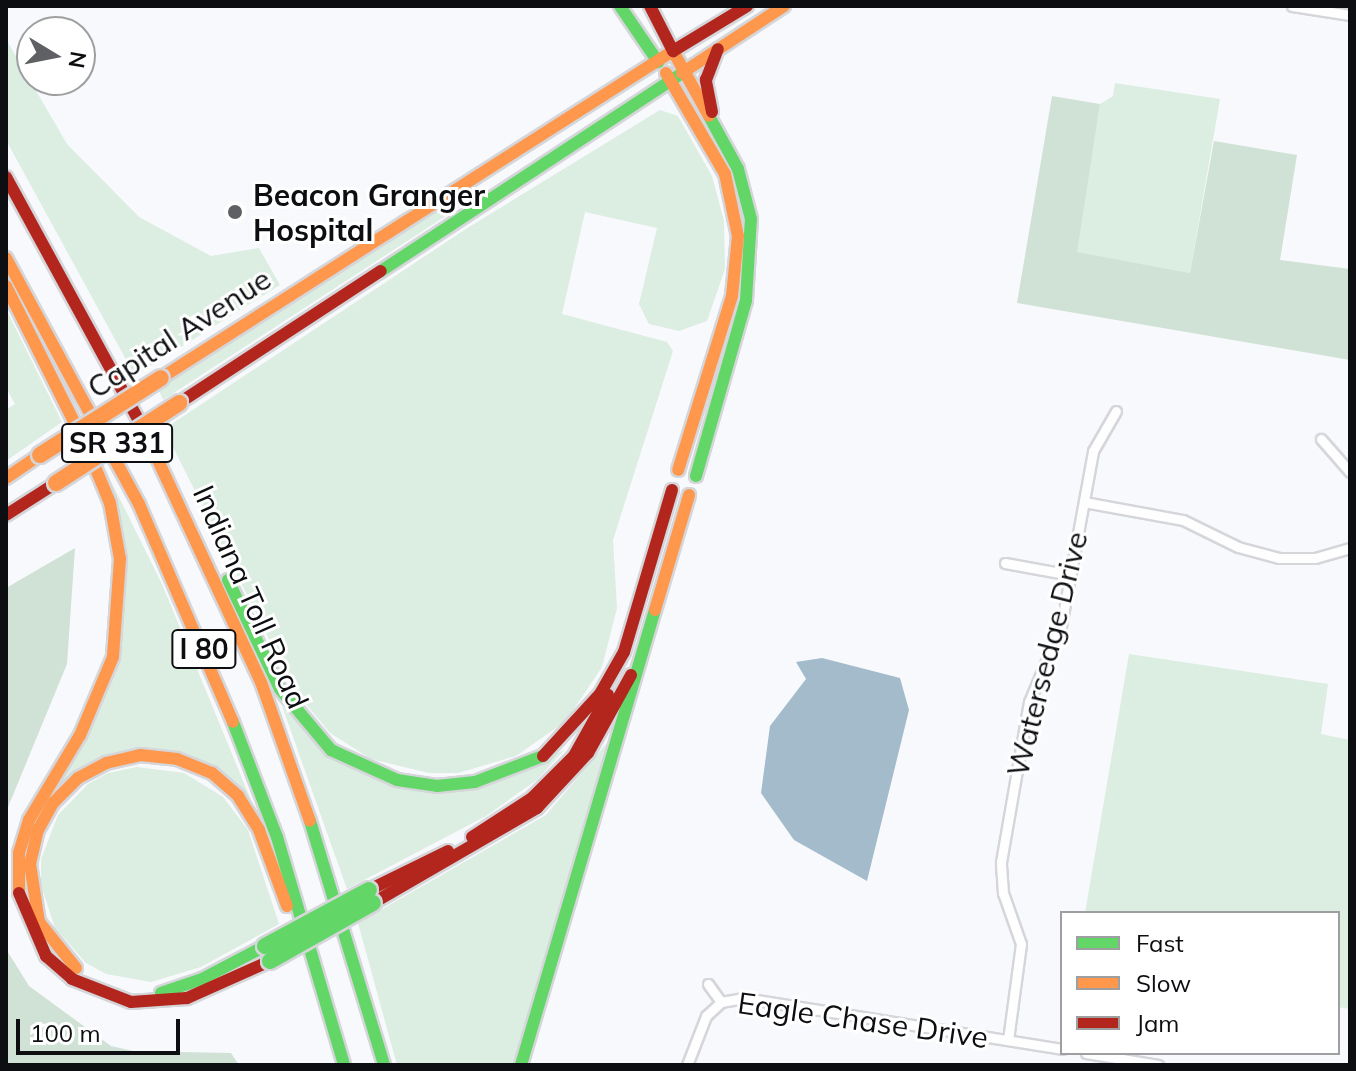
<!DOCTYPE html>
<html>
<head>
<meta charset="utf-8">
<style>
  body { margin:0 }
  #map { position:relative; width:1356px; height:1071px; overflow:hidden; background:#f8f9fc; font-family:Mulish,sans-serif }
  div>[style] { position:absolute }
  [style*='--x'] { left:calc(var(--x)*1px); top:calc(var(--y)*1px); width:calc(var(--w)*1px); rotate:calc(var(--a)*1deg) }
  .green>* { inset:0; background:#dcede1 }
  .forest>* { inset:0; background:#d0e1d5 }
  .water>* { inset:0; background:#a3bbca }
  .roads { filter:drop-shadow(2px 0 #d5d6da) drop-shadow(-2px 0 #d5d6da) drop-shadow(0 2px #d5d6da) drop-shadow(0 -2px #d5d6da) }
  .street>* { height:9px; margin:-4.5px; padding:0 4.5px; transform-origin:4.5px; border-radius:4.5px; background:#fefeff }
  .fast>* { height:12px; margin:-6px; padding:0 6px; transform-origin:6px; border-radius:6px; background:#63d668 }
  .slow>* { height:12px; margin:-6px; padding:0 6px; transform-origin:6px; border-radius:6px; background:#ff974d }
  .jam>* { height:12px; margin:-6px; padding:0 6px; transform-origin:6px; border-radius:6px; background:#b3261e }
  .bridges { filter:drop-shadow(2px 0 #d5d6da) drop-shadow(-2px 0 #d5d6da) drop-shadow(0 2px #d5d6da) drop-shadow(0 -2px #d5d6da) }
  .fast-bridge>* { height:16px; margin:-8px; padding:0 8px; transform-origin:8px; border-radius:8px; background:#63d668 }
  .slow-bridge>* { height:16px; margin:-8px; padding:0 8px; transform-origin:8px; border-radius:8px; background:#ff974d }
  .dots>* { width:22px; height:22px; translate:-50% -50%; box-sizing:border-box; border:4px solid #fff; border-radius:50% }
  span { translate:-50% -50%; white-space:nowrap; text-align:center; line-height:1.15; -webkit-text-stroke:6px #fff; paint-order:stroke }
  .shield-label span { padding:2px 6px; background:#fff; border:2px solid; border-radius:6px; -webkit-text-stroke-width:0 }
  .shield-label { font-size:28px; color:#0d0e11; font-weight:700 }
  .poi-label { font-size:30px; color:#0d0e11; font-weight:700 }
  .left { translate:0 -50%; text-align:left }
  .street-label { font-size:30px; color:#0d0e11 }
  .frame { position:absolute; inset:0; border:8px solid #0d0e11; pointer-events:none }
  .legend { position:absolute; left:1060px; top:911px; width:280px; height:144px; box-sizing:border-box; background:#fff; border:2px solid #9e9fa0; margin:0; padding:10px 14px; list-style:none; font-size:24px; color:#0d0e11 }
  .legend li { display:flex; align-items:center; gap:16px; height:40px }
  .legend b { width:40px; border:2px solid #9e9fa0 }
  .north { position:absolute; left:16px; top:16px; width:80px; height:80px; box-sizing:border-box; background:#fff; border:2px solid #9e9fa0; border-radius:50%; rotate:100deg; font-size:22px; font-weight:700; line-height:32px; text-align:center; color:#0d0e11 }
  .north::after { content:''; display:block; margin:auto; width:28px; height:36px; background:#5f6063; clip-path:polygon(50% 0,100% 100%,50% 72%,0 100%) }
  .scale { position:absolute; left:16px; top:1019px; width:164px; height:36px; box-sizing:border-box; border:4px solid #0d0e11; border-top:0; padding-left:10px; font-size:24px; line-height:28px; white-space:nowrap; color:#0d0e11; -webkit-text-stroke:6px #fff; paint-order:stroke }
</style>
</head>
<body>
<div id="map">
  <div class="green">
    <div style="clip-path:polygon(6px 39px,67px 144px,139px 217px,211px 256px,259px 248px,280px 285px,135px 376px,6px 140px)"></div>
    <div style="clip-path:polygon(1115px 83px,1220px 99px,1190px 273px,1076px 252px,1100px 104px,1113px 96px)"></div>
    <div style="clip-path:polygon(660px 110px,678px 116px,712px 176px,724px 221px,725px 269px,707px 321px,679px 331px,649px 324px,639px 304px,657px 228px,585px 212px,562px 314px,667px 342px,673px 351px,613px 540px,617px 608px,602px 667px,566px 721px,516px 756px,458px 773px,429px 773px,371px 759px,330px 733px,295px 691px,164px 429px,469px 227px)"></div>
    <div style="clip-path:polygon(474px 188px,478px 195px,163px 400px,159px 390px,179px 375px)"></div>
    <div style="clip-path:polygon(6px 309px,62px 422px,6px 461px,6px 410px,15px 404px,6px 388px)"></div>
    <div style="clip-path:polygon(103px 465px,162px 584px,251px 800px,171px 752px,63px 783px,58px 779px,121px 637px)"></div>
    <div style="clip-path:polygon(1129px 654px,1328px 684px,1321px 734px,1350px 740px,1350px 1009px,1338px 1007px,1338px 913px,1085px 913px)"></div>
    <div style="clip-path:polygon(282px 706px,321px 746px,363px 773px,497px 782px,564px 750px,538px 779px,486px 816px,347px 889px)"></div>
    <div style="clip-path:polygon(612px 737px,515px 1065px,397px 1065px,358px 923px,546px 815px)"></div>
    <div style="clip-path:polygon(137px 767px,184px 773px,223px 797px,248px 830px,279px 924px,201px 967px,151px 982px,106px 974px,86px 963px,55px 928px,41px 885px,41px 859px,58px 815px,88px 784px,108px 773px)"></div>
  </div>
  <div class="forest">
    <div style="clip-path:polygon(1052px 96px,1100px 104px,1077px 252px,1190px 273px,1214px 141px,1297px 155px,1280px 260px,1350px 269px,1350px 360px,1017px 303px)"></div>
    <div style="clip-path:polygon(75px 548px,67px 664px,6px 812px,6px 588px)"></div>
    <div style="clip-path:polygon(6px 949px,29px 986px,111px 1046px,133px 1051px,231px 1053px,239px 1065px,6px 1065px)"></div>
  </div>
  <div class="water">
    <div style="clip-path:polygon(822px 658px,900px 678px,909px 710px,867px 881px,794px 840px,761px 793px,770px 726px,806px 679px,796px 662px)"></div>
  </div>
  <div class="roads">
    <div class="street">
      <div style="--x:1292;--y:6;--w:59;--a:8.8"></div>
      <div style="--x:1321;--y:439;--w:44;--a:48.7"></div>
      <div style="--x:1084;--y:502;--w:101;--a:10.3"></div>
      <div style="--x:1183;--y:520;--w:61;--a:26.1"></div>
      <div style="--x:1238;--y:547;--w:42;--a:15"></div>
      <div style="--x:1279;--y:558;--w:36;--a:0"></div>
      <div style="--x:1315;--y:558;--w:36;--a:-16"></div>
      <div style="--x:1005;--y:563;--w:67;--a:10.3"></div>
      <div style="--x:708;--y:984;--w:22;--a:54"></div>
      <div style="--x:1008;--y:1040;--w:97;--a:-82.3"></div>
      <div style="--x:1021;--y:944;--w:54;--a:-109.4"></div>
      <div style="--x:1003;--y:893;--w:31;--a:-94"></div>
      <div style="--x:1001;--y:862;--w:162;--a:-80.1"></div>
      <div style="--x:1029;--y:702;--w:82;--a:-67.2"></div>
      <div style="--x:1061;--y:626;--w:178;--a:-79.6"></div>
      <div style="--x:1093;--y:451;--w:46;--a:-60.1"></div>
      <div style="--x:1086;--y:1053;--w:73;--a:9.5"></div>
      <div style="--x:687;--y:1065;--w:53;--a:-68.8"></div>
      <div style="--x:706;--y:1016;--w:21;--a:-43"></div>
      <div style="--x:721;--y:1002;--w:23;--a:-10"></div>
      <div style="--x:744;--y:998;--w:322;--a:9.1"></div>
    </div>
    <div class="fast">
      <div style="--x:620;--y:6;--w:68;--a:55.8"></div>
      <div style="--x:381;--y:271;--w:360;--a:-33.3"></div>
      <div style="--x:696;--y:476;--w:183;--a:-74.1"></div>
      <div style="--x:746;--y:300;--w:81;--a:-86.5"></div>
      <div style="--x:751;--y:219;--w:52;--a:-104.6"></div>
      <div style="--x:738;--y:169;--w:60;--a:-118.7"></div>
      <div style="--x:228;--y:580;--w:121;--a:64.5"></div>
      <div style="--x:280;--y:689;--w:80;--a:50.1"></div>
      <div style="--x:331;--y:750;--w:72;--a:24.4"></div>
      <div style="--x:397;--y:780;--w:40;--a:8.5"></div>
      <div style="--x:437;--y:786;--w:38;--a:-6"></div>
      <div style="--x:475;--y:782;--w:73;--a:-20.9"></div>
      <div style="--x:233;--y:722;--w:123;--a:69.1"></div>
      <div style="--x:277;--y:837;--w:238;--a:73.6"></div>
      <div style="--x:310;--y:821;--w:255;--a:73.1"></div>
      <div style="--x:161;--y:993;--w:43;--a:-18.9"></div>
      <div style="--x:202;--y:979;--w:71;--a:-27.6"></div>
      <div style="--x:521;--y:1065;--w:474;--a:-73.6"></div>
    </div>
    <div class="slow">
      <div style="--x:666;--y:73;--w:117;--a:59.7"></div>
      <div style="--x:725;--y:174;--w:63;--a:78.2"></div>
      <div style="--x:738;--y:236;--w:60;--a:95.7"></div>
      <div style="--x:732;--y:296;--w:182;--a:107.2"></div>
      <div style="--x:682;--y:73;--w:122;--a:-33.3"></div>
      <div style="--x:6;--y:258;--w:280;--a:61.6"></div>
      <div style="--x:139;--y:504;--w:237;--a:66.7"></div>
      <div style="--x:6;--y:286;--w:183;--a:63.4"></div>
      <div style="--x:88;--y:450;--w:57;--a:67.5"></div>
      <div style="--x:110;--y:503;--w:57;--a:79.9"></div>
      <div style="--x:120;--y:559;--w:98;--a:94.1"></div>
      <div style="--x:113;--y:657;--w:85;--a:112.9"></div>
      <div style="--x:80;--y:735;--w:99;--a:121"></div>
      <div style="--x:29;--y:820;--w:34;--a:107"></div>
      <div style="--x:19;--y:853;--w:40;--a:90"></div>
      <div style="--x:161;--y:378;--w:608;--a:-32.57"></div>
      <div style="--x:673;--y:51;--w:74;--a:61"></div>
      <div style="--x:143;--y:428;--w:280;--a:65.1"></div>
      <div style="--x:261;--y:682;--w:147;--a:70.6"></div>
      <div style="--x:6;--y:478;--w:41;--a:-34.1"></div>
      <div style="--x:655;--y:610;--w:120;--a:-73.5"></div>
      <div style="--x:76;--y:968;--w:59;--a:-128.8"></div>
      <div style="--x:39;--y:922;--w:59;--a:-98.8"></div>
      <div style="--x:30;--y:864;--w:35;--a:-77"></div>
      <div style="--x:38;--y:830;--w:31;--a:-61"></div>
      <div style="--x:53;--y:803;--w:35;--a:-45"></div>
      <div style="--x:78;--y:778;--w:32;--a:-28"></div>
      <div style="--x:106;--y:763;--w:35;--a:-13"></div>
      <div style="--x:140;--y:755;--w:37;--a:6"></div>
      <div style="--x:177;--y:759;--w:38;--a:22"></div>
      <div style="--x:212;--y:773;--w:35;--a:41"></div>
      <div style="--x:238;--y:796;--w:40;--a:58"></div>
      <div style="--x:259;--y:830;--w:81;--a:69.8"></div>
    </div>
    <div class="jam">
      <div style="--x:650;--y:6;--w:51;--a:62.9"></div>
      <div style="--x:673;--y:51;--w:87;--a:-31.3"></div>
      <div style="--x:712;--y:112;--w:33;--a:-101"></div>
      <div style="--x:706;--y:80;--w:33;--a:-69"></div>
      <div style="--x:6;--y:177;--w:286;--a:61.4"></div>
      <div style="--x:179;--y:403;--w:241;--a:-33.2"></div>
      <div style="--x:6;--y:515;--w:59;--a:-32.6"></div>
      <div style="--x:543;--y:756;--w:84;--a:-47.4"></div>
      <div style="--x:600;--y:694;--w:48;--a:-60.3"></div>
      <div style="--x:624;--y:652;--w:169;--a:-73.5"></div>
      <div style="--x:472;--y:837;--w:72;--a:-33"></div>
      <div style="--x:532;--y:798;--w:59;--a:-45"></div>
      <div style="--x:574;--y:756;--w:70;--a:-60.9"></div>
      <div style="--x:369;--y:890;--w:88;--a:-26.3"></div>
      <div style="--x:19;--y:893;--w:69;--a:66.8"></div>
      <div style="--x:46;--y:956;--w:35;--a:41"></div>
      <div style="--x:72;--y:979;--w:63;--a:21.3"></div>
      <div style="--x:131;--y:1002;--w:56;--a:-4.1"></div>
      <div style="--x:187;--y:998;--w:91;--a:-24"></div>
      <div style="--x:373;--y:903;--w:190;--a:-30.1"></div>
      <div style="--x:537;--y:808;--w:75;--a:-47.2"></div>
      <div style="--x:588;--y:753;--w:89;--a:-61.1"></div>
    </div>
  </div>
  <div class="bridges">
    <div class="fast-bridge">
      <div style="--x:265;--y:946;--w:118;--a:-28.3"></div>
      <div style="--x:270;--y:961;--w:118;--a:-29.4"></div>
    </div>
    <div class="slow-bridge">
      <div style="--x:40;--y:455;--w:143;--a:-32.5"></div>
      <div style="--x:56;--y:483;--w:147;--a:-33"></div>
    </div>
  </div>
  <div class="dots">
    <div style="left:235px;top:212px;background:#5f6063"></div>
  </div>
  <div class="shield-label">
    <span style="left:117px;top:443px">SR 331</span>
    <span style="left:204px;top:649px">I 80</span>
  </div>
  <div class="poi-label">
    <span class="left" style="left:253px;top:212px">Beacon Granger<br>Hospital</span>
  </div>
  <div class="street-label">
    <span style="left:179px;top:333px;rotate:-33deg">Capital Avenue</span>
    <span style="left:251px;top:597px;rotate:66deg">Indiana Toll Road</span>
    <span style="left:1047px;top:654px;rotate:-76deg">Watersedge Drive</span>
    <span style="left:863px;top:1020px;rotate:8deg">Eagle Chase Drive</span>
  </div>
  <div class="frame"></div>
  <ul class="legend">
  <li><b style="height:10px;background:#63d668"></b>Fast</li>
  <li><b style="height:10px;background:#ff974d"></b>Slow</li>
  <li><b style="height:10px;background:#b3261e"></b>Jam</li>
  </ul>
  <div class="north">N</div>
  <div class="scale">100 m</div>
</div>
</body>
</html>
